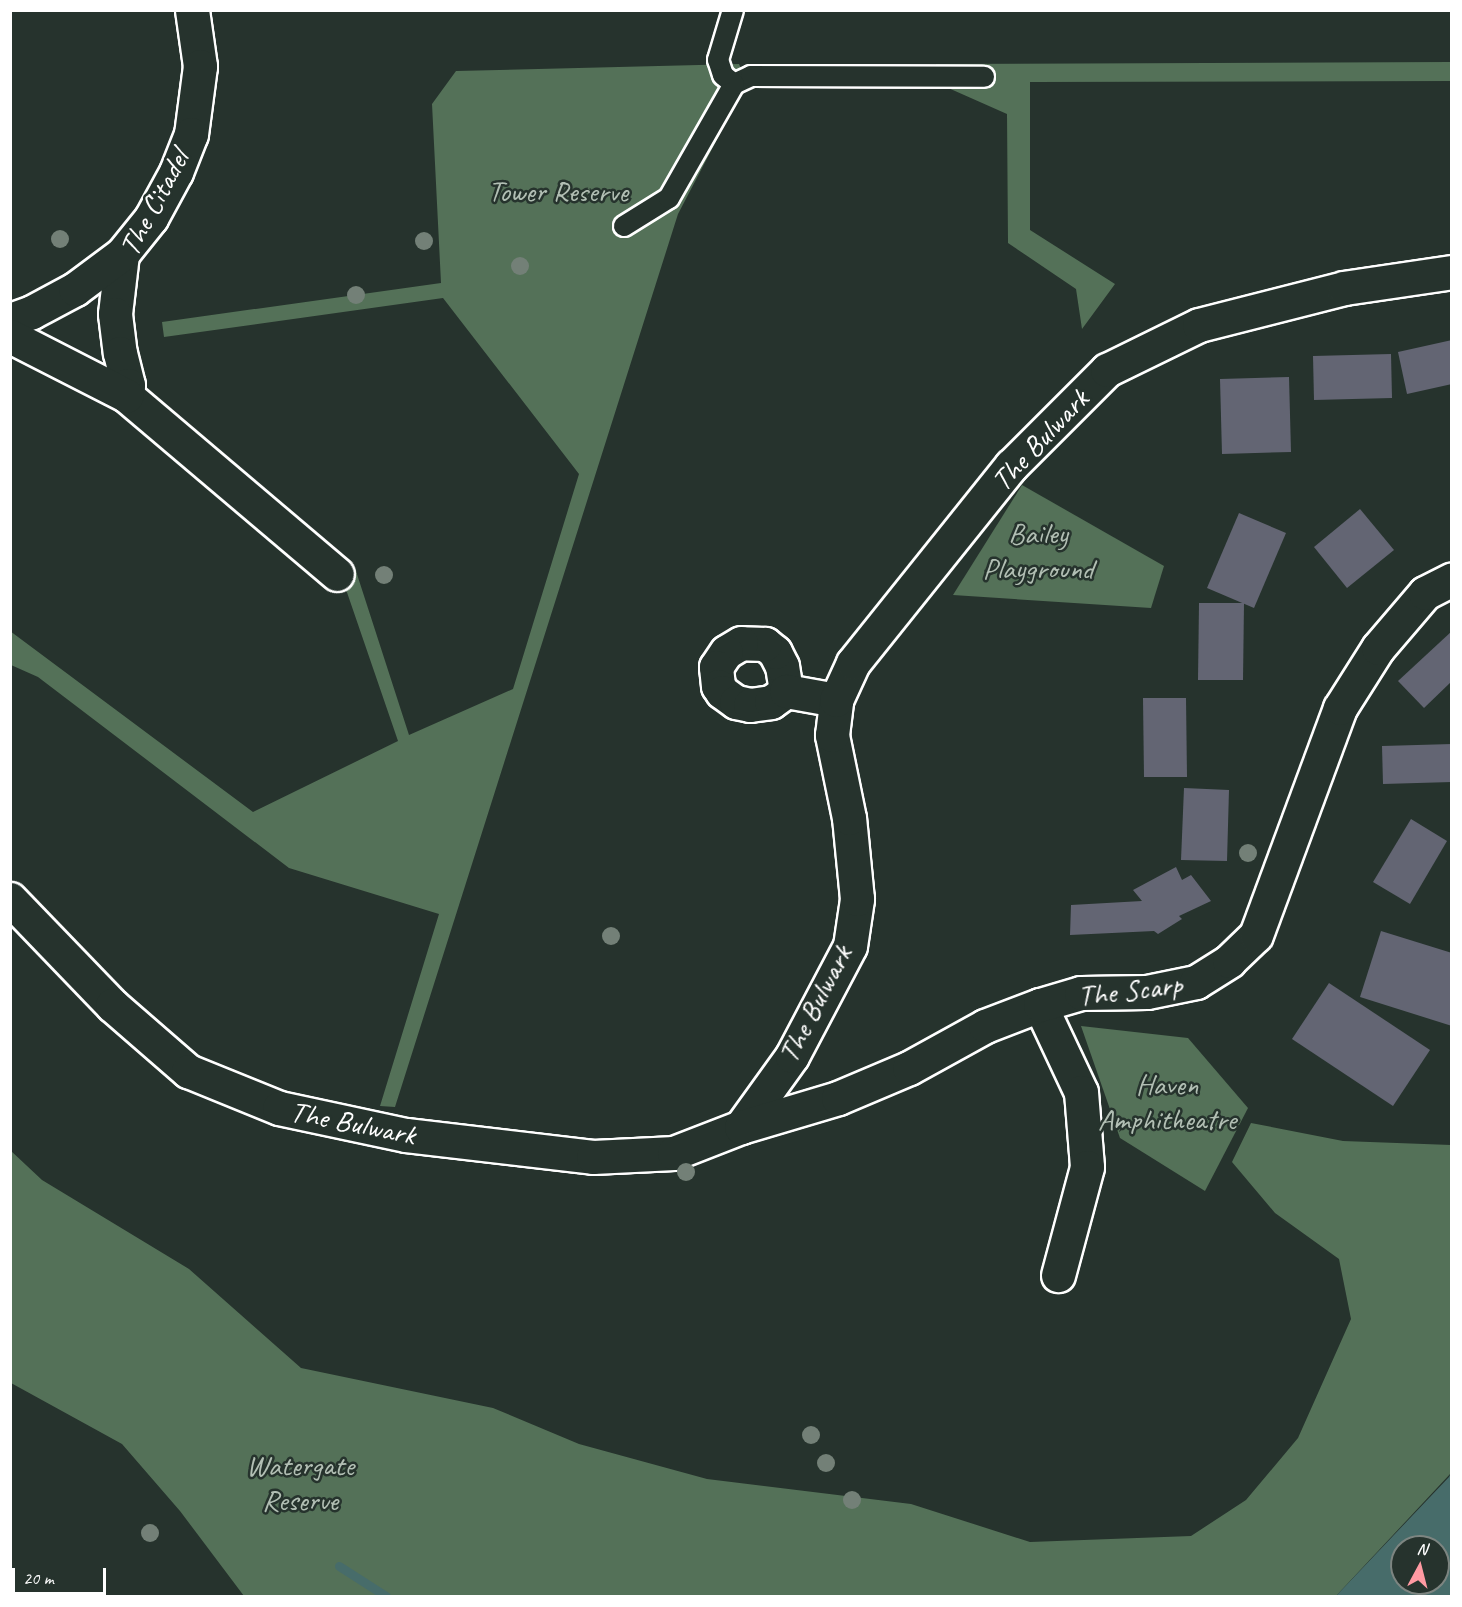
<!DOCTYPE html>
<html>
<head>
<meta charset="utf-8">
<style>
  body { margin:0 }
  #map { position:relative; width:1462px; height:1607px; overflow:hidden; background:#26332d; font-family:Caveat,sans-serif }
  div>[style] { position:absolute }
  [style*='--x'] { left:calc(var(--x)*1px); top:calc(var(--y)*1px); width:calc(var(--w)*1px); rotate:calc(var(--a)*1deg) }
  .green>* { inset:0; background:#547158 }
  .water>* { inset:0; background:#476c6a }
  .stream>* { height:9px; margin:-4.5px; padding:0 4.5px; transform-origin:4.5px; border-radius:4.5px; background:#476c6a }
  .building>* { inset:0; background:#636573 }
  .roads { filter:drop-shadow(2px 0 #fff) drop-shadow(-2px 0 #fff) drop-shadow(0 2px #fff) drop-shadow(0 -2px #fff) }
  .service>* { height:20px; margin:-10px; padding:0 10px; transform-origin:10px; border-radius:10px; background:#26332d }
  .minor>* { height:33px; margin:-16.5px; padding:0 16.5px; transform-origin:16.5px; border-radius:16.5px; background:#26332d }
  .trees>* { width:18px; height:18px; margin:-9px; border-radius:50%; background:#738077 }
  span { translate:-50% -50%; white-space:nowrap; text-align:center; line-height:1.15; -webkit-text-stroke:5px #26332d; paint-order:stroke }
  .park-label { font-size:30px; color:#b2bfb4 }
  .street-label { font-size:30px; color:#fff }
  .frame { position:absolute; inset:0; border:12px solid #fff; pointer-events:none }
  .north { position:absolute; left:1390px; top:1535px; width:60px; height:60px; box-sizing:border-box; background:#26332d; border:2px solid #7d8581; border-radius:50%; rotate:7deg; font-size:16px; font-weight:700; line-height:24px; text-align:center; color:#fff }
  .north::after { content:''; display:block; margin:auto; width:21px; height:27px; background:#ff9aa2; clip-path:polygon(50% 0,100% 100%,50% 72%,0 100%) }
  .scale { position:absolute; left:12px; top:1568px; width:94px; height:27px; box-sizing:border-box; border:3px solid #fff; border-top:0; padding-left:8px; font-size:18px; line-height:21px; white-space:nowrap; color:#fff; -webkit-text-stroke:4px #26332d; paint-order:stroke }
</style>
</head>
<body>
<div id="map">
  <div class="green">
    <div style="clip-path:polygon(1451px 62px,1452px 81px,1030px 82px,1030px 230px,1115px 284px,1082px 329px,1076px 289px,1008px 243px,1007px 114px,937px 83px,936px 64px)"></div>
    <div style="clip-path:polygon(739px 64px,747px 82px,678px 214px,395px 1107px,380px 1106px,439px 914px,289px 868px,38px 677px,11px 665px,10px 631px,253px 812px,398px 741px,340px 572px,355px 568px,409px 735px,513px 689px,579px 474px,443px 298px,164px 337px,162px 322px,441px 283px,432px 104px,456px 71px)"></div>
    <div style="clip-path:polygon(1022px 485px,1164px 566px,1151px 608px,953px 595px)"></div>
    <div style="clip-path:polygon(1081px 1026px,1188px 1038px,1248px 1108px,1205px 1191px,1120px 1138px)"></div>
    <div style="clip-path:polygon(1251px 1123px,1343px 1141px,1451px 1145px,1451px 1473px,1336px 1596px,244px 1596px,180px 1511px,122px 1444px,11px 1383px,10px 1150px,42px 1180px,189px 1269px,301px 1368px,493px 1408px,579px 1444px,707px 1479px,911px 1504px,1030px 1542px,1191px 1536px,1246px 1500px,1298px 1438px,1351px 1319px,1339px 1259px,1275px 1213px,1232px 1162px)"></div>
  </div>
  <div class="water">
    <div style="clip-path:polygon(evenodd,1451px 1473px,1451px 1596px,1336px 1596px,1449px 1477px,1451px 1473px,1402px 1547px,1438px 1547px,1438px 1583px,1402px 1583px,1402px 1547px)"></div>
  </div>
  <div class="stream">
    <div style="--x:339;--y:1566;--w:56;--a:32.6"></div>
  </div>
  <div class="building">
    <div style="clip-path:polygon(1452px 340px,1452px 384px,1407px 394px,1398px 352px)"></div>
    <div style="clip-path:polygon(1391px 354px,1392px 398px,1314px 400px,1313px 356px)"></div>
    <div style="clip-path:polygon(1289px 377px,1291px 452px,1222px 454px,1220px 379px)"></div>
    <div style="clip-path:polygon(1360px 509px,1394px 550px,1347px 588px,1314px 547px)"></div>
    <div style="clip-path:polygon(1239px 513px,1286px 533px,1254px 608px,1207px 588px)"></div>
    <div style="clip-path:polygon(1199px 603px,1244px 603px,1243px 680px,1198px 680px)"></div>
    <div style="clip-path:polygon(1452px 631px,1452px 681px,1424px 708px,1398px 681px)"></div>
    <div style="clip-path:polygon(1143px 698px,1186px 698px,1187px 777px,1144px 777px)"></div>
    <div style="clip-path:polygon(1452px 744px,1452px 782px,1383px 784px,1382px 746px)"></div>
    <div style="clip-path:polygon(1184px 788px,1229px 790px,1227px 861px,1181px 860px)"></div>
    <div style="clip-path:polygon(1411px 819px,1447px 841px,1410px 904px,1373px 882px)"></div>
    <div style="clip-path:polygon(1176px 867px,1182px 880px,1191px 875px,1211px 901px,1179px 916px,1182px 919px,1158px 934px,1154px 931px,1070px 935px,1071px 905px,1142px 901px,1133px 890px)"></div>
    <div style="clip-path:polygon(1381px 931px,1452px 953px,1452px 1026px,1360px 997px)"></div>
    <div style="clip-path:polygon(1329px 983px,1430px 1050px,1393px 1106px,1292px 1039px)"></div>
  </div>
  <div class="roads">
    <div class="service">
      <div style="--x:734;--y:84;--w:19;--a:-25"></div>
      <div style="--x:751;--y:76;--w:233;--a:0.2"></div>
      <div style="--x:624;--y:226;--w:53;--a:-31.9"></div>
      <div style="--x:669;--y:198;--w:131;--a:-60.3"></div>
      <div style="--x:734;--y:84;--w:14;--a:-141"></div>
      <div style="--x:723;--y:75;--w:16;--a:-108"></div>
      <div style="--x:718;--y:60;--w:52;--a:-73.3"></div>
    </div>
    <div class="minor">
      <div style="--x:192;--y:10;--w:57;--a:81.9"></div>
      <div style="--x:200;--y:66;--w:69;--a:97.5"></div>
      <div style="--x:191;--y:134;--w:41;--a:111.5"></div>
      <div style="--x:176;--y:172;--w:52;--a:118.5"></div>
      <div style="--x:151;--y:218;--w:46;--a:128.9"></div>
      <div style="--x:122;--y:254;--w:60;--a:96.7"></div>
      <div style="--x:115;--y:314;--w:39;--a:83"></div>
      <div style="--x:120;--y:353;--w:33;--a:76"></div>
      <div style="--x:128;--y:385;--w:11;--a:95"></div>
      <div style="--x:127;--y:396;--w:275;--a:40.3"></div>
      <div style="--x:10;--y:320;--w:23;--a:-20"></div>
      <div style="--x:32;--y:312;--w:49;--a:-28.1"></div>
      <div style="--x:75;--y:289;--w:59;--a:-36.7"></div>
      <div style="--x:10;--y:336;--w:131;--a:27.1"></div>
      <div style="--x:786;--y:691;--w:25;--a:-99"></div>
      <div style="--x:782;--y:666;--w:16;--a:-117"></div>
      <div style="--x:775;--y:652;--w:13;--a:-141"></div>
      <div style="--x:765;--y:644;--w:24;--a:-178"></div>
      <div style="--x:741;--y:643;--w:17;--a:149"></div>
      <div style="--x:726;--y:652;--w:18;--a:124"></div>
      <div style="--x:716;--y:667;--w:19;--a:84"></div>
      <div style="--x:718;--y:686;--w:7;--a:56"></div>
      <div style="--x:722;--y:692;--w:17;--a:36"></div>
      <div style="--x:736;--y:702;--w:14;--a:12"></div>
      <div style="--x:750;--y:705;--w:21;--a:-8"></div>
      <div style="--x:771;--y:702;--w:19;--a:-36"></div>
      <div style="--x:786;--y:691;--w:51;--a:10.2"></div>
      <div style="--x:10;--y:899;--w:147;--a:46.1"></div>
      <div style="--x:112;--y:1005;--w:101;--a:41"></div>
      <div style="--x:188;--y:1071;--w:98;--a:22.1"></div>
      <div style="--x:279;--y:1108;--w:130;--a:12"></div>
      <div style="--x:406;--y:1135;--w:188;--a:6.7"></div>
      <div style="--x:593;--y:1157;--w:81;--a:-2.8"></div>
      <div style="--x:674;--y:1153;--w:72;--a:-21.2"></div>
      <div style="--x:741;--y:1127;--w:87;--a:-54.3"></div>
      <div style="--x:792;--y:1056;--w:124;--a:-62.2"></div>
      <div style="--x:850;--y:946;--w:48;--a:-81.5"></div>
      <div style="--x:857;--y:899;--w:81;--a:-95.6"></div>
      <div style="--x:849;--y:818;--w:85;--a:-101.6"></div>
      <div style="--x:832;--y:735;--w:35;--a:-83"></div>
      <div style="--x:836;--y:700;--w:41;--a:-65.3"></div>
      <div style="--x:853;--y:663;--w:253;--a:-51.3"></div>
      <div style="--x:1011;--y:466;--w:136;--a:-45"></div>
      <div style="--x:1107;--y:370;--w:102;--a:-26.1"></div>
      <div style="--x:1199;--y:325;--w:150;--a:-14.3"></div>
      <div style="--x:1344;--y:288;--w:109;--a:-8.4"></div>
      <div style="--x:1040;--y:1005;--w:96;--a:64.8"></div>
      <div style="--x:1081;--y:1092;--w:75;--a:85.4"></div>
      <div style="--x:1087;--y:1167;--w:112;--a:105"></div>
      <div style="--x:741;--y:1127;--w:101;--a:-16.6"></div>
      <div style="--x:838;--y:1098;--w:77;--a:-22.9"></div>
      <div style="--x:909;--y:1068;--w:87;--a:-28.9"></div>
      <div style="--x:985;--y:1026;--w:59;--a:-20.9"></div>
      <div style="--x:1040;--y:1005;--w:43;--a:-16.3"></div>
      <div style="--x:1081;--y:993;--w:66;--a:-0.9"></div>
      <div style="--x:1147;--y:992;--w:50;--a:-11.5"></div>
      <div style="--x:1196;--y:982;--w:39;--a:-32"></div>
      <div style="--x:1229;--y:961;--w:37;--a:-44"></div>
      <div style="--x:1256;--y:935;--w:242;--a:-69.7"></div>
      <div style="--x:1340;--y:708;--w:71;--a:-57.7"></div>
      <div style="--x:1378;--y:648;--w:72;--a:-49.5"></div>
      <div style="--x:1425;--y:593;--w:30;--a:-27"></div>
    </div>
  </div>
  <div class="trees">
    <div style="left:60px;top:239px"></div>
    <div style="left:424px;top:241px"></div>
    <div style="left:520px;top:266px"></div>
    <div style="left:356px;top:295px"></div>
    <div style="left:384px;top:575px"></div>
    <div style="left:1248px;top:853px"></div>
    <div style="left:611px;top:936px"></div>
    <div style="left:686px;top:1172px"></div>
    <div style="left:811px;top:1435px"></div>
    <div style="left:826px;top:1463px"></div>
    <div style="left:852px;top:1500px"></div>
    <div style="left:150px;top:1533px"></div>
  </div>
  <div class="park-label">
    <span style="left:558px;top:191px">Tower Reserve</span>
    <span style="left:1038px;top:550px">Bailey<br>Playground</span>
    <span style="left:1167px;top:1101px">Haven<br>Amphitheatre</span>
    <span style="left:300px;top:1482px">Watergate<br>Reserve</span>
  </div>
  <div class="street-label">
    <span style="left:154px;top:203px;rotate:-62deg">The Citadel</span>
    <span style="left:1040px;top:440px;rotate:-47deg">The Bulwark</span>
    <span style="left:1130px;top:990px;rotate:-7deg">The Scarp</span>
    <span style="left:815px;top:1004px;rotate:-63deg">The Bulwark</span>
    <span style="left:353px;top:1123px;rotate:11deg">The Bulwark</span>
  </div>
  <div class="frame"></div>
  <div class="north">N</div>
  <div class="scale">20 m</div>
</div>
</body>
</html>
